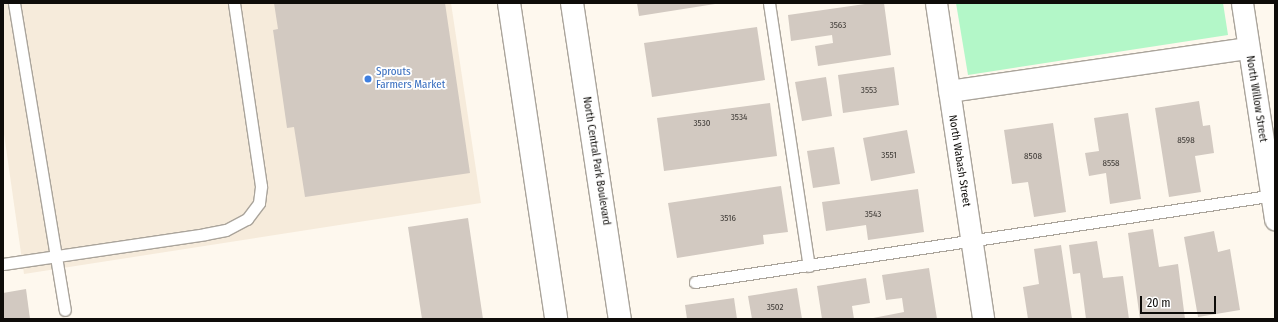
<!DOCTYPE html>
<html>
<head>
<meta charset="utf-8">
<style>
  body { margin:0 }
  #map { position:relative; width:1278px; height:322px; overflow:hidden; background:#fef8ee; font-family:"Fira Sans Condensed",sans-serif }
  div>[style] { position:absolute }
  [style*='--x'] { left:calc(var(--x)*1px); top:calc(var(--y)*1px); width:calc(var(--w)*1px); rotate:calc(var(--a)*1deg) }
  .built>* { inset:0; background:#f6ebdb }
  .green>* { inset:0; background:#b3f7c8 }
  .building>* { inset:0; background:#d2c9c1 }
  .roads { filter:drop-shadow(1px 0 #aaa49b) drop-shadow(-1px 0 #aaa49b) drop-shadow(0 1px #aaa49b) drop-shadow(0 -1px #aaa49b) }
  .lane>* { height:11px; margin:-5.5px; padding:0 5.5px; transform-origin:5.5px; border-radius:5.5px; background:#fff }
  .street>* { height:21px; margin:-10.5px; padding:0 10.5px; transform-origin:10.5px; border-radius:10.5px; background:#fff }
  .secondary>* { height:22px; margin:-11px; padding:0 11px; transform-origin:11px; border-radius:11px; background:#fff }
  .dots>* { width:11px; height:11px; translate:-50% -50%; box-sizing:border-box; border:2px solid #fff; border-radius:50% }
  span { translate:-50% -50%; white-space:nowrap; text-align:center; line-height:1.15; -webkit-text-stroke:3.5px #fff; paint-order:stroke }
  .number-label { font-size:9px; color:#3f3b37 }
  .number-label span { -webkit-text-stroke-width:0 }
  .shop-label { font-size:11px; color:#366cbe }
  .left { translate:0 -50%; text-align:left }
  .street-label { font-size:11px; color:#0e0c09 }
  .frame { position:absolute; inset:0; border:4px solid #0e0c09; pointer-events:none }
  .scale { position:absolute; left:1140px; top:296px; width:76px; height:18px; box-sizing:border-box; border:2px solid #0e0c09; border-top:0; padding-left:5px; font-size:12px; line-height:14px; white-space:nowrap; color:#0e0c09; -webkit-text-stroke:3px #fff; paint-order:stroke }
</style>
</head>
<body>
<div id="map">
  <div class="built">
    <div style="clip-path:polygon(3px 3px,451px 3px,481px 203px,24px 274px,3px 127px)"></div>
  </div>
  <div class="green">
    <div style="clip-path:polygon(956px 3px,1223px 3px,1228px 35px,968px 75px)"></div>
  </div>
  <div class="building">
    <div style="clip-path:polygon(274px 3px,445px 3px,470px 173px,305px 197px,294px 127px,287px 128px,273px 30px,278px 29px)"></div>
    <div style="clip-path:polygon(637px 3px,715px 3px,715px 4px,639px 16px)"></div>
    <div style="clip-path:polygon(872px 3px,884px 3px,891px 55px,818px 66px,815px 46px,833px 43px,832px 35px,791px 41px,788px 15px)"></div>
    <div style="clip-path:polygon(757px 27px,765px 80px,652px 97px,644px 43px)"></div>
    <div style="clip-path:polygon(894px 67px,899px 105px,843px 113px,838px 75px)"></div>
    <div style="clip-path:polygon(826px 77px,832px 116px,802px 121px,795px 82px)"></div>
    <div style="clip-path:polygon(1199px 101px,1203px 126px,1210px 125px,1214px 153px,1195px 156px,1201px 192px,1169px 197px,1155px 108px)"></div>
    <div style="clip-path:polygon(770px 103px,777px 156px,664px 171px,657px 118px)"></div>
    <div style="clip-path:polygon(1128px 113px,1141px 199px,1110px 204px,1106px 173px,1089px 176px,1085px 153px,1099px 151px,1094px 118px)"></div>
    <div style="clip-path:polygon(1053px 123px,1066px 212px,1034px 217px,1028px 182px,1012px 184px,1004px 130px)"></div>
    <div style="clip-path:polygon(907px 130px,915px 173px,871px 181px,863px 138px)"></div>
    <div style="clip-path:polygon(834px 147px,840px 184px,813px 188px,807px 151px)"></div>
    <div style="clip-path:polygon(781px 186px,788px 232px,763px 235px,764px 244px,677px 258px,668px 203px)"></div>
    <div style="clip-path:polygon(918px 189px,924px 232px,868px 240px,866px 225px,826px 231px,822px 202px)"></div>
    <div style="clip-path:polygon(468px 218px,483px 319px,422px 319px,408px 227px)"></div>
    <div style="clip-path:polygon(1153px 229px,1159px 267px,1178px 264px,1185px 319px,1140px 319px,1128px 233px)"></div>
    <div style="clip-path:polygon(1214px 231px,1218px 252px,1230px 249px,1240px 310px,1198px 317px,1184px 237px)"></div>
    <div style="clip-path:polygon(1097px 241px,1103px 278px,1123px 276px,1129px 319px,1086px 319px,1080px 273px,1073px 274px,1069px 245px)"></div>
    <div style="clip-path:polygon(1061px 245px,1072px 319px,1028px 319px,1023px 287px,1039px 284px,1034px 249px)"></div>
    <div style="clip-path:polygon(929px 268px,937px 319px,868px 319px,904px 312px,902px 298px,886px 300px,882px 275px)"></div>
    <div style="clip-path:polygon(866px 278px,870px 303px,852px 306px,854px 319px,822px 319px,817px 286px)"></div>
    <div style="clip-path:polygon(797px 288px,802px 319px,752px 319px,748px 296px)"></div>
    <div style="clip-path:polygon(26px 289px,30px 319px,3px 319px,3px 293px)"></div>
    <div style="clip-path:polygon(734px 298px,737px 319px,687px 319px,685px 305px)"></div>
  </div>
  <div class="roads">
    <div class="lane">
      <div style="--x:14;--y:3;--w:311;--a:80.6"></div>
      <div style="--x:769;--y:3;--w:266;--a:81.4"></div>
      <div style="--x:3;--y:264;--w:204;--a:-8.4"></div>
      <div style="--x:205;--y:234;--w:21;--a:-11"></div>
      <div style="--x:226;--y:230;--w:24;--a:-28"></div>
      <div style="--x:247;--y:219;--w:20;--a:-53"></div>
      <div style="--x:259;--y:203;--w:17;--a:-83"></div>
      <div style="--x:261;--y:186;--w:185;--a:-98.4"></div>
      <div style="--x:695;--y:282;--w:586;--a:-8.53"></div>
    </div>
    <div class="street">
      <div style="--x:936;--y:3;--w:319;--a:81.5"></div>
      <div style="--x:1242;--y:3;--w:219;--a:81.3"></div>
      <div style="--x:949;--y:91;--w:302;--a:-8.2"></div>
    </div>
    <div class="secondary">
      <div style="--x:509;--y:3;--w:319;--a:81.5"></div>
      <div style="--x:572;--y:3;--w:320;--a:81.4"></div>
    </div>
  </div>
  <div class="dots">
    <div style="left:368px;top:79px;background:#3f7fe0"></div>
  </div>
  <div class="number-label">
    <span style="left:838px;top:25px">3563</span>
    <span style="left:869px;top:90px">3553</span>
    <span style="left:739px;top:117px">3534</span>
    <span style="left:702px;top:123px">3530</span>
    <span style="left:1186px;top:140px">8598</span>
    <span style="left:889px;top:155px">3551</span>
    <span style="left:1033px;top:156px">8508</span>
    <span style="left:1111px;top:163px">8558</span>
    <span style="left:873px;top:214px">3543</span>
    <span style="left:728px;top:218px">3516</span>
    <span style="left:775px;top:307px">3502</span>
  </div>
  <div class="shop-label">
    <span class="left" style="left:376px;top:79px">Sprouts<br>Farmers Market</span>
  </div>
  <div class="street-label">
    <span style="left:1256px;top:99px;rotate:81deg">North Willow Street</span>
    <span style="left:596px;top:161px;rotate:81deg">North Central Park Boulevard</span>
    <span style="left:959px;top:161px;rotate:81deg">North Wabash Street</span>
  </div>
  <div class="frame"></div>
  <div class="scale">20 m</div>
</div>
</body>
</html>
